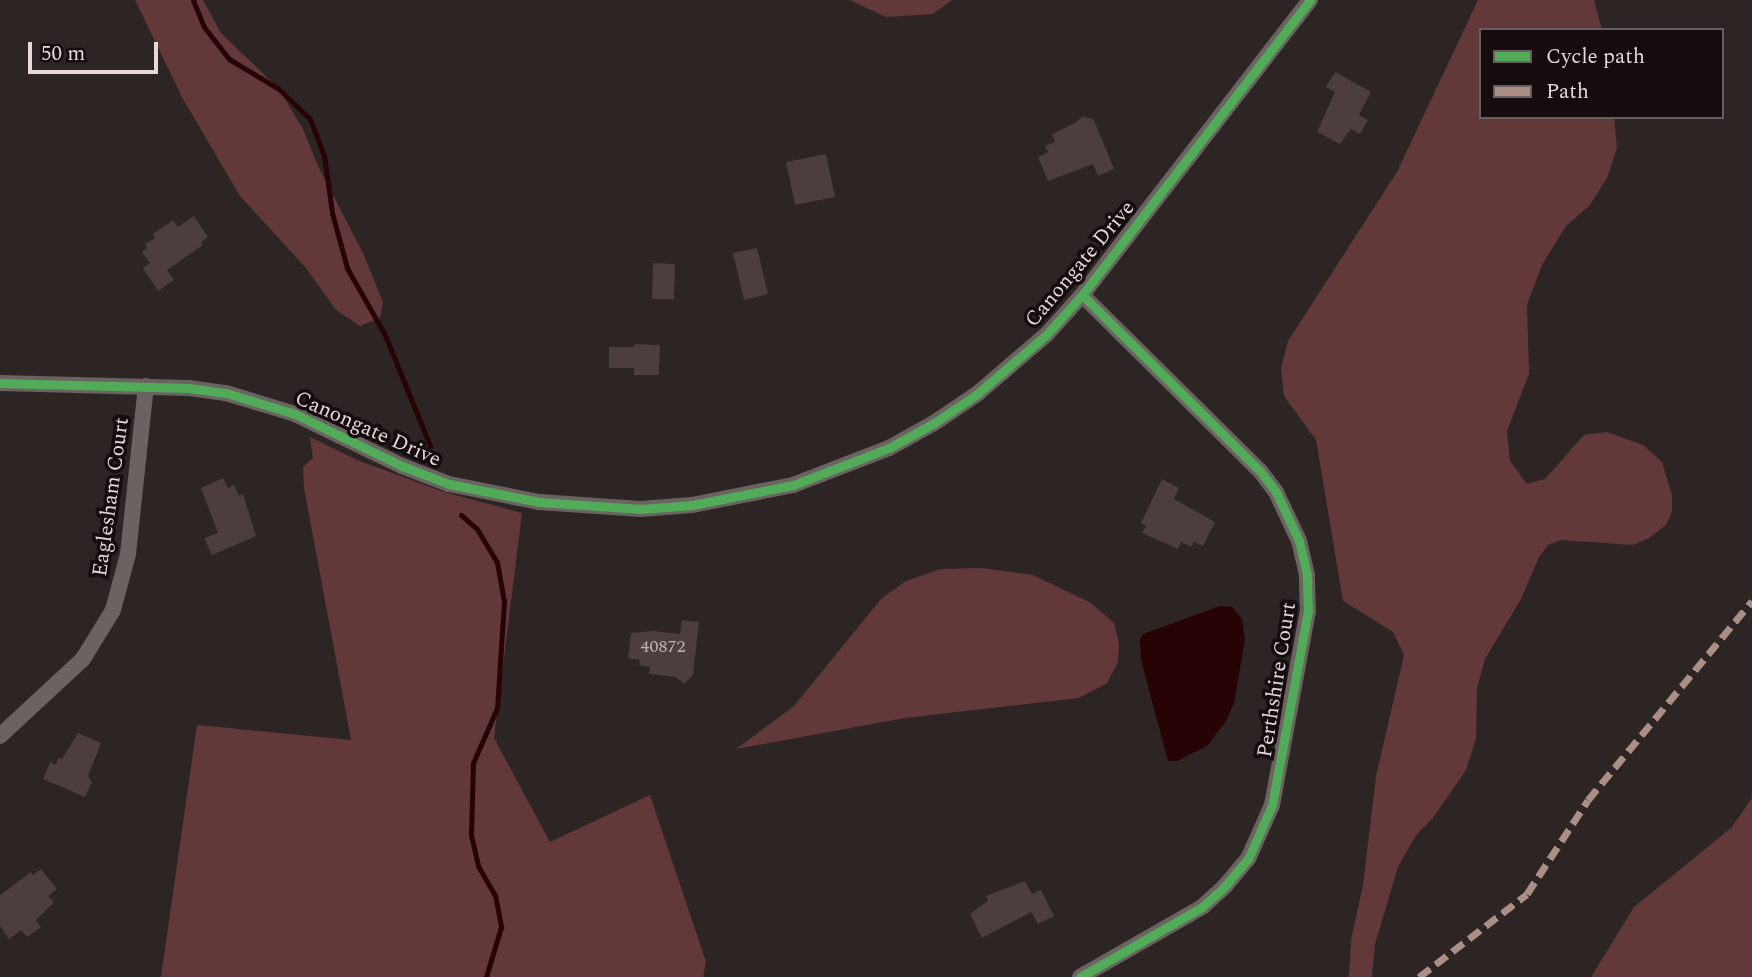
<!DOCTYPE html>
<html>
<head>
<meta charset="utf-8">
<style>
  body { margin:0 }
  #map { position:relative; width:1752px; height:977px; overflow:hidden; background:#2d2424; font-family:Spectral,serif }
  div>[style] { position:absolute }
  [style*='--x'] { left:calc(var(--x)*1px); top:calc(var(--y)*1px); width:calc(var(--w)*1px); rotate:calc(var(--a)*1deg) }
  .green>* { inset:0; background:#63383a }
  .water>* { inset:0; background:#280306 }
  .stream>* { height:5px; margin:-2.5px; padding:0 2.5px; transform-origin:2.5px; border-radius:2.5px; background:#280306 }
  .building>* { inset:0; background:#4c3d3e }
  .minor>* { height:16px; margin:-8px; padding:0 8px; transform-origin:8px; border-radius:8px; background:#6b6262 }
  .quiet>* { height:7px; margin-top:-3.5px; transform-origin:0; background:repeating-linear-gradient(90deg,#ac8f84 0 14px,transparent 0 21px) }
  .cycleway>* { height:9px; margin:-4.5px; padding:0 4.5px; transform-origin:4.5px; border-radius:4.5px; background:#51ab58 }
  span { translate:-50% -50%; white-space:nowrap; text-align:center; line-height:1.15; -webkit-text-stroke:7px #140c0d; paint-order:stroke }
  .number-label { font-size:18px; color:#bfb2b2 }
  .number-label span { -webkit-text-stroke-width:0 }
  .street-label { font-size:21px; color:#e5d9d9 }
  .legend { position:absolute; left:1479px; top:28px; width:245px; height:91px; box-sizing:border-box; background:#140c0d; border:2px solid #685e5f; margin:0; padding:9px 12px; list-style:none; font-size:21px; color:#e5d9d9 }
  .legend li { display:flex; align-items:center; gap:14px; height:35px }
  .legend b { width:35px; border:2px solid #685e5f }
  .scale { position:absolute; left:28px; top:42px; width:130px; height:32px; box-sizing:border-box; border:4px solid #e5d9d9; border-top:0; padding-left:9px; font-size:21px; line-height:24px; white-space:nowrap; color:#e5d9d9; -webkit-text-stroke:5px #140c0d; paint-order:stroke }
</style>
</head>
<body>
<div id="map">
  <div class="green">
    <div style="clip-path:polygon(135px 0,203px 0,221px 33px,279px 89px,303px 129px,318px 166px,363px 253px,383px 302px,380px 318px,360px 326px,336px 310px,306px 268px,240px 196px,183px 99px)"></div>
    <div style="clip-path:polygon(850px 0,952px 0,933px 14px,886px 17px)"></div>
    <div style="clip-path:polygon(1478px 0,1594px 0,1602px 30px,1481px 30px,1481px 117px,1614px 117px,1617px 148px,1607px 178px,1590px 205px,1566px 226px,1542px 265px,1527px 305px,1529px 374px,1507px 431px,1510px 461px,1527px 484px,1545px 479px,1584px 435px,1607px 432px,1643px 445px,1662px 462px,1672px 495px,1672px 512px,1666px 525px,1649px 538px,1633px 545px,1561px 540px,1548px 545px,1539px 557px,1521px 599px,1485px 659px,1477px 688px,1476px 739px,1466px 770px,1433px 818px,1416px 835px,1398px 867px,1375px 944px,1372px 977px,1349px 977px,1351px 940px,1363px 885px,1376px 776px,1404px 655px,1393px 632px,1343px 601px,1316px 440px,1284px 396px,1281px 368px,1288px 341px,1397px 172px)"></div>
    <div style="clip-path:polygon(310px 437px,357px 460px,441px 491px,522px 513px,494px 738px,550px 842px,650px 795px,706px 962px,703px 977px,161px 977px,197px 725px,351px 740px,304px 488px,303px 467px,313px 458px)"></div>
    <div style="clip-path:polygon(982px 568px,1033px 575px,1091px 603px,1114px 623px,1119px 643px,1118px 662px,1107px 683px,1079px 698px,905px 718px,736px 749px,794px 706px,881px 599px,906px 581px,941px 569px)"></div>
    <div style="clip-path:polygon(1752px 798px,1752px 977px,1591px 977px,1634px 907px,1731px 828px)"></div>
  </div>
  <div class="water">
    <div style="clip-path:polygon(1220px 606px,1232px 607px,1242px 619px,1245px 640px,1234px 703px,1226px 721px,1207px 746px,1177px 761px,1168px 761px,1141px 660px,1140px 640px,1143px 634px)"></div>
  </div>
  <div class="stream">
    <div style="--x:193;--y:0;--w:29;--a:68"></div>
    <div style="--x:204;--y:27;--w:41;--a:52"></div>
    <div style="--x:229;--y:59;--w:58;--a:31"></div>
    <div style="--x:279;--y:89;--w:43;--a:44.1"></div>
    <div style="--x:310;--y:119;--w:39;--a:69"></div>
    <div style="--x:324;--y:155;--w:59;--a:82.1"></div>
    <div style="--x:332;--y:213;--w:57;--a:74.7"></div>
    <div style="--x:347;--y:268;--w:77;--a:60.4"></div>
    <div style="--x:385;--y:335;--w:120;--a:67.9"></div>
    <div style="--x:461;--y:515;--w:21;--a:41"></div>
    <div style="--x:477;--y:529;--w:39;--a:59"></div>
    <div style="--x:497;--y:562;--w:40;--a:80"></div>
    <div style="--x:504;--y:601;--w:107;--a:93.7"></div>
    <div style="--x:497;--y:708;--w:60;--a:113.6"></div>
    <div style="--x:473;--y:763;--w:72;--a:91.6"></div>
    <div style="--x:471;--y:835;--w:32;--a:77"></div>
    <div style="--x:478;--y:866;--w:34;--a:60"></div>
    <div style="--x:495;--y:895;--w:33;--a:79"></div>
    <div style="--x:501;--y:927;--w:52;--a:106.7"></div>
  </div>
  <div class="building">
    <div style="clip-path:polygon(1335px 72px,1371px 92px,1359px 115px,1368px 120px,1360px 134px,1351px 129px,1340px 144px,1317px 132px,1335px 92px,1326px 87px)"></div>
    <div style="clip-path:polygon(1083px 116px,1094px 120px,1114px 169px,1098px 176px,1093px 164px,1048px 181px,1038px 157px,1048px 152px,1045px 146px,1055px 142px,1052px 134px,1075px 123px)"></div>
    <div style="clip-path:polygon(826px 154px,835px 197px,795px 205px,786px 162px)"></div>
    <div style="clip-path:polygon(194px 216px,208px 237px,201px 242px,203px 245px,167px 270px,174px 280px,158px 291px,143px 268px,150px 263px,142px 252px,147px 248px,145px 244px,155px 238px,153px 234px,173px 220px,178px 227px)"></div>
    <div style="clip-path:polygon(757px 248px,768px 294px,744px 300px,733px 253px)"></div>
    <div style="clip-path:polygon(653px 263px,675px 264px,674px 299px,652px 299px)"></div>
    <div style="clip-path:polygon(634px 344px,660px 345px,659px 375px,634px 375px,634px 368px,609px 368px,609px 347px,634px 347px)"></div>
    <div style="clip-path:polygon(223px 478px,228px 488px,234px 485px,239px 496px,243px 494px,256px 536px,212px 555px,204px 538px,218px 533px,201px 488px)"></div>
    <div style="clip-path:polygon(1162px 479px,1179px 488px,1174px 499px,1215px 522px,1203px 546px,1194px 542px,1191px 547px,1181px 542px,1178px 549px,1142px 533px,1146px 526px,1141px 523px)"></div>
    <div style="clip-path:polygon(682px 620px,699px 622px,693px 675px,684px 684px,676px 677px,649px 674px,650px 667px,639px 665px,640px 660px,628px 658px,631px 633px,654px 631px,680px 634px)"></div>
    <div style="clip-path:polygon(78px 733px,101px 743px,88px 776px,92px 782px,85px 797px,43px 779px,50px 762px,56px 765px,58px 758px,62px 759px)"></div>
    <div style="clip-path:polygon(41px 869px,57px 889px,48px 896px,54px 902px,36px 920px,41px 927px,27px 937px,21px 930px,9px 939px,0 926px,0 895px,31px 872px,33px 875px)"></div>
    <div style="clip-path:polygon(1025px 881px,1032px 894px,1041px 890px,1054px 916px,1038px 924px,1031px 912px,982px 938px,970px 914px,988px 901px,986px 896px)"></div>
  </div>
  <div class="minor">
    <div style="--x:0;--y:383;--w:189;--a:1.5"></div>
    <div style="--x:189;--y:388;--w:37;--a:8"></div>
    <div style="--x:226;--y:393;--w:72;--a:16.9"></div>
    <div style="--x:295;--y:414;--w:119;--a:25.9"></div>
    <div style="--x:402;--y:466;--w:50;--a:21"></div>
    <div style="--x:449;--y:484;--w:92;--a:11.3"></div>
    <div style="--x:539;--y:502;--w:102;--a:3.9"></div>
    <div style="--x:641;--y:509;--w:51;--a:-4.5"></div>
    <div style="--x:692;--y:505;--w:103;--a:-11.2"></div>
    <div style="--x:793;--y:485;--w:103;--a:-21.1"></div>
    <div style="--x:889;--y:448;--w:51;--a:-29.1"></div>
    <div style="--x:934;--y:423;--w:52;--a:-34"></div>
    <div style="--x:977;--y:394;--w:92;--a:-40.6"></div>
    <div style="--x:1047;--y:334;--w:52;--a:-48.1"></div>
    <div style="--x:1082;--y:295;--w:373;--a:-52.3"></div>
    <div style="--x:0;--y:736;--w:113;--a:-42.9"></div>
    <div style="--x:83;--y:659;--w:57;--a:-58.5"></div>
    <div style="--x:113;--y:610;--w:58;--a:-75"></div>
    <div style="--x:128;--y:554;--w:169;--a:-83.9"></div>
    <div style="--x:1080;--y:977;--w:141;--a:-29.8"></div>
    <div style="--x:1202;--y:907;--w:31;--a:-42"></div>
    <div style="--x:1225;--y:886;--w:35;--a:-50"></div>
    <div style="--x:1248;--y:859;--w:59;--a:-66"></div>
    <div style="--x:1272;--y:805;--w:197;--a:-79.5"></div>
    <div style="--x:1308;--y:611;--w:36;--a:-92"></div>
    <div style="--x:1307;--y:575;--w:35;--a:-103"></div>
    <div style="--x:1299;--y:541;--w:54;--a:-115.1"></div>
    <div style="--x:1276;--y:492;--w:26;--a:-127"></div>
    <div style="--x:1260;--y:471;--w:250;--a:-135.3"></div>
  </div>
  <div class="quiet">
    <div style="--x:1419;--y:977;--w:136;--a:-37.5"></div>
    <div style="--x:1527;--y:894;--w:112;--a:-57"></div>
    <div style="--x:1588;--y:800;--w:258;--a:-50.5"></div>
  </div>
  <div class="cycleway">
    <div style="--x:0;--y:383;--w:189;--a:1.5"></div>
    <div style="--x:189;--y:388;--w:37;--a:8"></div>
    <div style="--x:226;--y:393;--w:72;--a:16.9"></div>
    <div style="--x:295;--y:414;--w:119;--a:25.9"></div>
    <div style="--x:402;--y:466;--w:50;--a:21"></div>
    <div style="--x:449;--y:484;--w:92;--a:11.3"></div>
    <div style="--x:539;--y:502;--w:102;--a:3.9"></div>
    <div style="--x:641;--y:509;--w:51;--a:-4.5"></div>
    <div style="--x:692;--y:505;--w:103;--a:-11.2"></div>
    <div style="--x:793;--y:485;--w:103;--a:-21.1"></div>
    <div style="--x:889;--y:448;--w:51;--a:-29.1"></div>
    <div style="--x:934;--y:423;--w:52;--a:-34"></div>
    <div style="--x:977;--y:394;--w:92;--a:-40.6"></div>
    <div style="--x:1047;--y:334;--w:52;--a:-48.1"></div>
    <div style="--x:1082;--y:295;--w:373;--a:-52.3"></div>
    <div style="--x:1080;--y:977;--w:141;--a:-29.8"></div>
    <div style="--x:1202;--y:907;--w:31;--a:-42"></div>
    <div style="--x:1225;--y:886;--w:35;--a:-50"></div>
    <div style="--x:1248;--y:859;--w:59;--a:-66"></div>
    <div style="--x:1272;--y:805;--w:197;--a:-79.5"></div>
    <div style="--x:1308;--y:611;--w:36;--a:-92"></div>
    <div style="--x:1307;--y:575;--w:35;--a:-103"></div>
    <div style="--x:1299;--y:541;--w:54;--a:-115.1"></div>
    <div style="--x:1276;--y:492;--w:26;--a:-127"></div>
    <div style="--x:1260;--y:471;--w:250;--a:-135.3"></div>
  </div>
  <div class="number-label">
    <span style="left:663px;top:647px">40872</span>
  </div>
  <div class="street-label">
    <span style="left:1080px;top:264px;rotate:-50deg">Canongate Drive</span>
    <span style="left:368px;top:429px;rotate:24deg">Canongate Drive</span>
    <span style="left:111px;top:497px;rotate:-82deg">Eaglesham Court</span>
    <span style="left:1277px;top:680px;rotate:-81deg">Perthshire Court</span>
  </div>
  <ul class="legend">
  <li><b style="height:9px;background:#51ab58"></b>Cycle path</li>
  <li><b style="height:9px;background:#ac8f84"></b>Path</li>
  </ul>
  <div class="scale">50 m</div>
</div>
</body>
</html>
